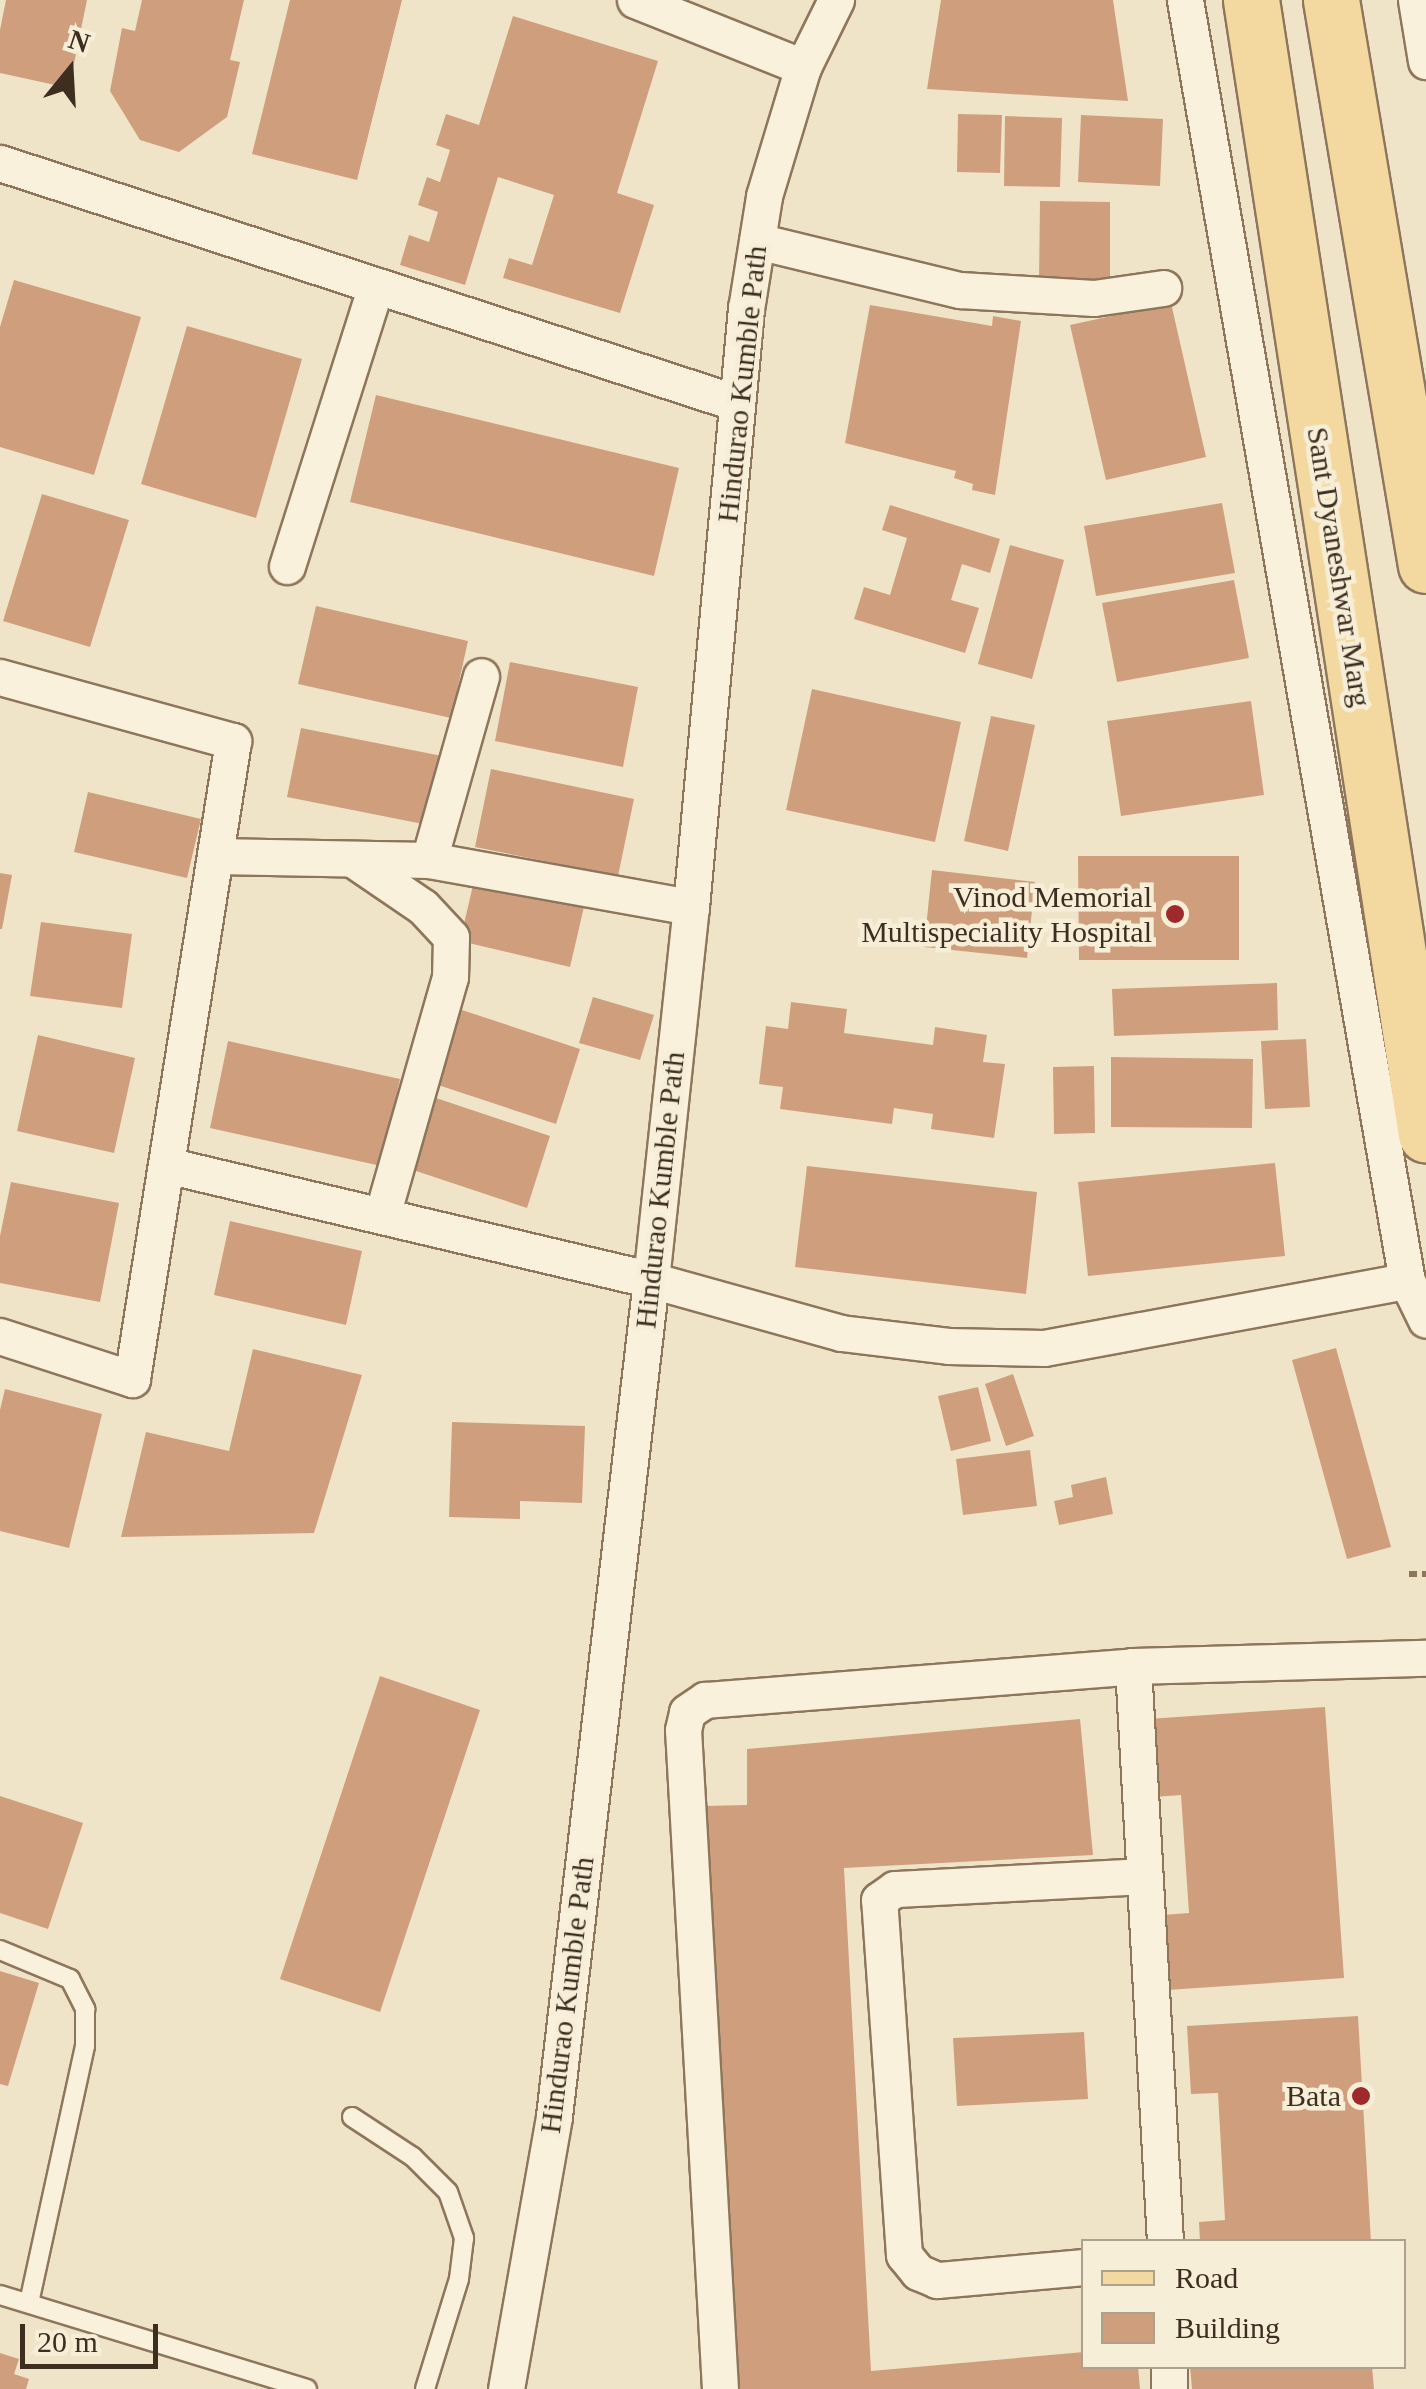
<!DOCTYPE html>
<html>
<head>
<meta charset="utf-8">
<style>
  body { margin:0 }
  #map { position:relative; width:1426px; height:2389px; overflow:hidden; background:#f0e4c8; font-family:"Times New Roman",serif }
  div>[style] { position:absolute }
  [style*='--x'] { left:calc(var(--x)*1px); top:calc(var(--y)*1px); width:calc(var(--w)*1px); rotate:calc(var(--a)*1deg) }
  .building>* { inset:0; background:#cf9f7d }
  .path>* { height:6px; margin-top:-3px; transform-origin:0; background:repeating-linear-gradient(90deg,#8d765c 0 8px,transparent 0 13px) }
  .roads { filter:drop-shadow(2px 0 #8d765c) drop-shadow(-2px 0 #8d765c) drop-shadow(0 2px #8d765c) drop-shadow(0 -2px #8d765c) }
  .service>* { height:18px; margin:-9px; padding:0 9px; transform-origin:9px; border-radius:9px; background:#faf1dc }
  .minor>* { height:35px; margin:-17.5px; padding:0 17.5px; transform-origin:17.5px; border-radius:17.5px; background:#faf1dc }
  .primary>* { height:55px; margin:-27.5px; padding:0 27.5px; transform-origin:27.5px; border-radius:27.5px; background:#f3d9a0 }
  .dots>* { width:28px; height:28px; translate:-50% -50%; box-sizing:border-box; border:5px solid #f7eed8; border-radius:50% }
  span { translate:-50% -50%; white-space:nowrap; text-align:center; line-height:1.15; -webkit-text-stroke:9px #f7eed8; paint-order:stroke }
  .street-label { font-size:30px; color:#3d2e20 }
  .poi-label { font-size:30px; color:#3d2e20 }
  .right { translate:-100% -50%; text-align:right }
  .legend { position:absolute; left:1081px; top:2239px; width:325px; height:130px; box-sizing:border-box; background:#f7eed8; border:2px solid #ada18e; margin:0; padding:12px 18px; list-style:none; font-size:30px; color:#3d2e20 }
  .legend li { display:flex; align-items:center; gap:20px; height:50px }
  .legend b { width:50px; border:2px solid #ada18e }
  .north { position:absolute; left:20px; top:20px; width:100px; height:100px; -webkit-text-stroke:8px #f7eed8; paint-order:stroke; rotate:18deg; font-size:28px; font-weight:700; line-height:40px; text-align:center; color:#3d2e20 }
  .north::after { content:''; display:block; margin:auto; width:35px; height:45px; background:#3d2e20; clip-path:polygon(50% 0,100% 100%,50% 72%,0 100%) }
  .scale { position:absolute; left:20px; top:2324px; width:138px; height:45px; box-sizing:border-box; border:5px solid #3d2e20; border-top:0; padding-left:12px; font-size:30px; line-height:35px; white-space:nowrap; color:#3d2e20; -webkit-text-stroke:8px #f7eed8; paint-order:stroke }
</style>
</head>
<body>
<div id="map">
  <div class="building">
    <div style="clip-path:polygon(6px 0,87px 0,69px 88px,0 73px,0 30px)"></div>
    <div style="clip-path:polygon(142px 0,244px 0,230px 60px,240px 62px,227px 117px,179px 152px,140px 140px,110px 91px,122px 28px,135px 31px)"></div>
    <div style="clip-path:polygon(290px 0,402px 0,357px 180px,252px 154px)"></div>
    <div style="clip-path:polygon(941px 0,1113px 0,1128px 101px,927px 89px)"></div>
    <div style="clip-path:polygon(513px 16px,658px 61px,617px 193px,654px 205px,620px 313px,503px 278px,509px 258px,532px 265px,554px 195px,498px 177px,465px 285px,400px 265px,409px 235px,429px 242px,438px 212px,418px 205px,427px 177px,440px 182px,450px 150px,436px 145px,446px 114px,479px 125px)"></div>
    <div style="clip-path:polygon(958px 114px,1002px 115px,1000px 173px,957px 172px)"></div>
    <div style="clip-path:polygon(1081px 115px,1163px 119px,1160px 186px,1078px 182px)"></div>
    <div style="clip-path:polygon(1005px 116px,1062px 118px,1060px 187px,1004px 186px)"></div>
    <div style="clip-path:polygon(1040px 201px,1110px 202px,1110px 281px,1039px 280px)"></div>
    <div style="clip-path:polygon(14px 280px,141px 317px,94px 475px,0 447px,0 327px)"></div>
    <div style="clip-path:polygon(1171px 303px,1206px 457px,1106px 480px,1070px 325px)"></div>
    <div style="clip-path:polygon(870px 305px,992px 326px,993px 316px,1021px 321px,995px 495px,972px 490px,973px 484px,954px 478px,956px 471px,845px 443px)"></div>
    <div style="clip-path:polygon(187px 326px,302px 359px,256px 518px,141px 484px)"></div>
    <div style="clip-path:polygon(376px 395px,679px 468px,654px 576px,350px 502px)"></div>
    <div style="clip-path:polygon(42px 494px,129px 520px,90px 647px,3px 621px)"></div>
    <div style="clip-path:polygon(1222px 503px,1235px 573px,1096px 596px,1084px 526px)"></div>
    <div style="clip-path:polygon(890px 505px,1000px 539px,990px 573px,962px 564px,951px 600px,979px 608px,965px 653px,854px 619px,864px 587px,890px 595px,907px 538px,882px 530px)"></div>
    <div style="clip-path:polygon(1010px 545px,1064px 560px,1032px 679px,978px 664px)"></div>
    <div style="clip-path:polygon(1234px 580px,1249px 658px,1117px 682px,1102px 603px)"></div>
    <div style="clip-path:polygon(316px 606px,468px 641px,451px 718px,298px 684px)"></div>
    <div style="clip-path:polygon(510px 662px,638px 687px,623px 767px,495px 741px)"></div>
    <div style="clip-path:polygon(812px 689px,961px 722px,935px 842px,786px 810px)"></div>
    <div style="clip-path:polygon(1251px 701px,1264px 795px,1121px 816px,1107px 721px)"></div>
    <div style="clip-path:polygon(991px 716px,1035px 725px,1008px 851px,964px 841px)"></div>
    <div style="clip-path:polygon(301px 728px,442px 756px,428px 825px,287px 797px)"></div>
    <div style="clip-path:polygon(491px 769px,634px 799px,618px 876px,475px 847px)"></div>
    <div style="clip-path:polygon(88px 792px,201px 819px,187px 878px,74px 852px)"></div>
    <div style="clip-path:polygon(1078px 856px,1239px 856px,1239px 960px,1079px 960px)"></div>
    <div style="clip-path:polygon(477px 868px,587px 894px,570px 967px,460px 941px)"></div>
    <div style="clip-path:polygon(932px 870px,1035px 882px,1027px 958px,924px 947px)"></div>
    <div style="clip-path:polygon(0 873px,12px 875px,2px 929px,0 929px)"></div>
    <div style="clip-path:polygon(41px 922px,132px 934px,122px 1008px,30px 996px)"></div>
    <div style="clip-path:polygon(1277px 983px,1278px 1030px,1114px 1036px,1112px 989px)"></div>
    <div style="clip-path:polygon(593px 997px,654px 1015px,640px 1060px,579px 1043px)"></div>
    <div style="clip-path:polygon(791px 1002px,847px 1009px,844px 1033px,933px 1045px,935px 1027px,987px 1035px,983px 1062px,1005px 1064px,994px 1138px,931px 1129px,933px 1114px,894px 1108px,892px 1124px,780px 1109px,783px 1087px,759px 1084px,766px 1026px,788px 1029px)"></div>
    <div style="clip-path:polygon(456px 1008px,580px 1049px,556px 1124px,432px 1083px)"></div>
    <div style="clip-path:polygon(38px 1035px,135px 1058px,114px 1153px,17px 1131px)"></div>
    <div style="clip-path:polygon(1306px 1039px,1310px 1107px,1265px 1109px,1261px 1041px)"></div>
    <div style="clip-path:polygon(228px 1041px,400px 1079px,381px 1166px,210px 1128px)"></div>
    <div style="clip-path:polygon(1111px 1057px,1253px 1059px,1252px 1128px,1111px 1127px)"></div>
    <div style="clip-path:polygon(1094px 1066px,1095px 1133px,1054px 1134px,1053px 1067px)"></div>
    <div style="clip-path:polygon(427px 1095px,550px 1136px,527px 1208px,404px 1167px)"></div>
    <div style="clip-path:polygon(1275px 1163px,1285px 1256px,1088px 1276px,1078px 1182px)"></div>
    <div style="clip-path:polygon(807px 1166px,1037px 1192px,1026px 1294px,795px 1267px)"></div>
    <div style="clip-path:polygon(11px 1182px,119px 1203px,100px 1302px,0 1283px,0 1236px)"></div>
    <div style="clip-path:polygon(230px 1221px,362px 1251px,346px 1325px,214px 1295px)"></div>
    <div style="clip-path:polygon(1336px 1348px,1391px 1547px,1347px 1559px,1292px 1360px)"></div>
    <div style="clip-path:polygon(253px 1349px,362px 1375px,314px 1533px,121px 1537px,146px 1432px,229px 1451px)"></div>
    <div style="clip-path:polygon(1013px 1374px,1034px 1436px,1006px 1446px,985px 1384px)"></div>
    <div style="clip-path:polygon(978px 1387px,991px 1441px,951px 1451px,938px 1396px)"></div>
    <div style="clip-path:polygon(5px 1389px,102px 1414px,69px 1548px,0 1531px,0 1410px)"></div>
    <div style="clip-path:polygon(452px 1422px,585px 1426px,582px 1503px,520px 1501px,520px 1519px,449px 1517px)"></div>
    <div style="clip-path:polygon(1030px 1450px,1037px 1506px,963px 1515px,956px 1459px)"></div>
    <div style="clip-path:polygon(1106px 1477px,1113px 1514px,1059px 1525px,1054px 1501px,1073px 1497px,1071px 1485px)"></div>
    <div style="clip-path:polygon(380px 1676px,480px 1710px,380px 2012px,280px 1979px)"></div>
    <div style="clip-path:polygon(1325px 1707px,1344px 1978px,1167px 1990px,1162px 1915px,1189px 1913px,1181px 1795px,1154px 1797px,1148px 1719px)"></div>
    <div style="clip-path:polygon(1080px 1719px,1093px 1855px,844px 1868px,871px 2371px,1084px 2352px,1084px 2366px,1138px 2366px,1140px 2389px,733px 2389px,703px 1806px,747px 1805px,747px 1749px)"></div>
    <div style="clip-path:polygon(0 1796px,83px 1823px,48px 1929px,0 1913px)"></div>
    <div style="clip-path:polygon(0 1971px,39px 1983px,8px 2086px,0 2084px)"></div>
    <div style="clip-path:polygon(1358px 2016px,1371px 2242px,1200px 2242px,1199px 2222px,1225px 2220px,1218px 2093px,1191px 2094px,1187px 2026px)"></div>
    <div style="clip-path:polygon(1084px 2032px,1088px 2099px,957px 2106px,953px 2038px)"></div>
    <div style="clip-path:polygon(0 2353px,19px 2359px,14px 2374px,29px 2379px,26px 2389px,0 2389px)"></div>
    <div style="clip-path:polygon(1190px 2366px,1372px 2366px,1374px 2389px,1192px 2389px)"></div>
  </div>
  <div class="path">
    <div style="--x:1409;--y:1574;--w:17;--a:0"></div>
  </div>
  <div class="roads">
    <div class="service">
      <div style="--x:0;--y:1950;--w:76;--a:22.5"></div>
      <div style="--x:70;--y:1979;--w:34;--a:63"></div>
      <div style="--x:85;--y:2009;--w:37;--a:90"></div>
      <div style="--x:85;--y:2046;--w:262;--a:102.3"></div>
      <div style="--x:352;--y:2117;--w:73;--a:33.3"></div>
      <div style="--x:413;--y:2157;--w:49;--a:45"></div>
      <div style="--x:448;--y:2192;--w:49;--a:70.8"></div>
      <div style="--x:464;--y:2238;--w:41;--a:97"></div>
      <div style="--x:459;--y:2279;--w:115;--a:107.2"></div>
      <div style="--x:0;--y:2295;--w:321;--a:17"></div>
    </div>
    <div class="minor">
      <div style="--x:635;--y:0;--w:181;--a:21.7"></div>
      <div style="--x:1185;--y:0;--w:1300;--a:80.17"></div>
      <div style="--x:1407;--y:1281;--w:43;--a:64"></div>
      <div style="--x:1416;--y:0;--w:62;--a:80.7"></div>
      <div style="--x:0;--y:163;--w:775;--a:18.04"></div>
      <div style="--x:757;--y:241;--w:209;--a:13.6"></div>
      <div style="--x:960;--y:290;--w:134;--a:3.4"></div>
      <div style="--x:1094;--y:298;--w:70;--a:-8.2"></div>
      <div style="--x:287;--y:566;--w:294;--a:-72.4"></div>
      <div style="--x:0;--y:677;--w:242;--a:15.4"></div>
      <div style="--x:233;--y:741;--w:646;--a:99"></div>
      <div style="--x:132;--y:1379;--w:139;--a:-162"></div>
      <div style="--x:215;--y:856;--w:214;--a:1.1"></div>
      <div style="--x:429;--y:860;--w:266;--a:10.2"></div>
      <div style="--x:354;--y:860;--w:83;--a:34.3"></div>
      <div style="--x:423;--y:907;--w:41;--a:47"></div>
      <div style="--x:451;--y:937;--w:40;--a:91.4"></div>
      <div style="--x:450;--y:977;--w:248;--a:105.9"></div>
      <div style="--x:429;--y:860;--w:191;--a:-74.2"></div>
      <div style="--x:166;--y:1165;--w:498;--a:13.3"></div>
      <div style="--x:651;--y:1280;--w:197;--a:15.6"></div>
      <div style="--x:841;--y:1333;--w:108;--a:6.9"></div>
      <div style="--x:948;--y:1346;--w:96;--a:1.2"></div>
      <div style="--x:1044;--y:1348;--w:369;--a:-10.5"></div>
      <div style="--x:1133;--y:1666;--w:577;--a:86.82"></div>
      <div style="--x:1084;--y:2267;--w:148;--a:174.9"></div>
      <div style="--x:937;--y:2280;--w:21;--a:-157"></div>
      <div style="--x:918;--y:2272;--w:22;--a:-129"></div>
      <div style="--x:904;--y:2255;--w:356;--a:-94"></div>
      <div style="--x:879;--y:1900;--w:19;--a:-35"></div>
      <div style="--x:895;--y:1889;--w:247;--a:-3"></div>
      <div style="--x:1169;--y:2366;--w:23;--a:90"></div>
      <div style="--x:506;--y:2389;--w:277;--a:-80"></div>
      <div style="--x:554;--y:2116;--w:842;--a:-83.38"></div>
      <div style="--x:651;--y:1280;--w:375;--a:-83.9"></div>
      <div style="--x:691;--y:907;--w:601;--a:-84.75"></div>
      <div style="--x:746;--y:309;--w:114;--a:-80.9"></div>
      <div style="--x:764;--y:196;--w:135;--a:-73.2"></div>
      <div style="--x:803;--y:67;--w:75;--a:-63.8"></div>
      <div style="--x:720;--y:2389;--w:660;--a:-93.21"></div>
      <div style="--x:683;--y:1730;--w:18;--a:-77"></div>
      <div style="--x:687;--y:1712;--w:22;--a:-34"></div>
      <div style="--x:705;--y:1700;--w:429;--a:-4.5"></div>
      <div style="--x:1133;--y:1666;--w:293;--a:-1.6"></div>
    </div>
    <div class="primary">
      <div style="--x:1251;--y:0;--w:1148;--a:81.23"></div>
      <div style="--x:1331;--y:0;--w:573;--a:80.46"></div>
    </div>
  </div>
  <div class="dots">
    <div style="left:1175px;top:914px;background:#9e2a2b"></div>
    <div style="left:1361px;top:2096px;background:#9e2a2b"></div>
  </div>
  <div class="street-label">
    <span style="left:742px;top:384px;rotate:-84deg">Hindurao Kumble Path</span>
    <span style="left:1339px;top:567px;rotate:81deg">Sant Dyaneshwar Marg</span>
    <span style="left:660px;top:1190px;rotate:-84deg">Hindurao Kumble Path</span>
    <span style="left:567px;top:1995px;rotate:-83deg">Hindurao Kumble Path</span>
  </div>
  <div class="poi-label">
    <span class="right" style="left:1152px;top:914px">Vinod Memorial<br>Multispeciality Hospital</span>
    <span class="right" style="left:1341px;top:2096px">Bata</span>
  </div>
  <ul class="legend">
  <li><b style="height:12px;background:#f3d9a0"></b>Road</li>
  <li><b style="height:28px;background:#cf9f7d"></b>Building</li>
  </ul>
  <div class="north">N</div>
  <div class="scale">20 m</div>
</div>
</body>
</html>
